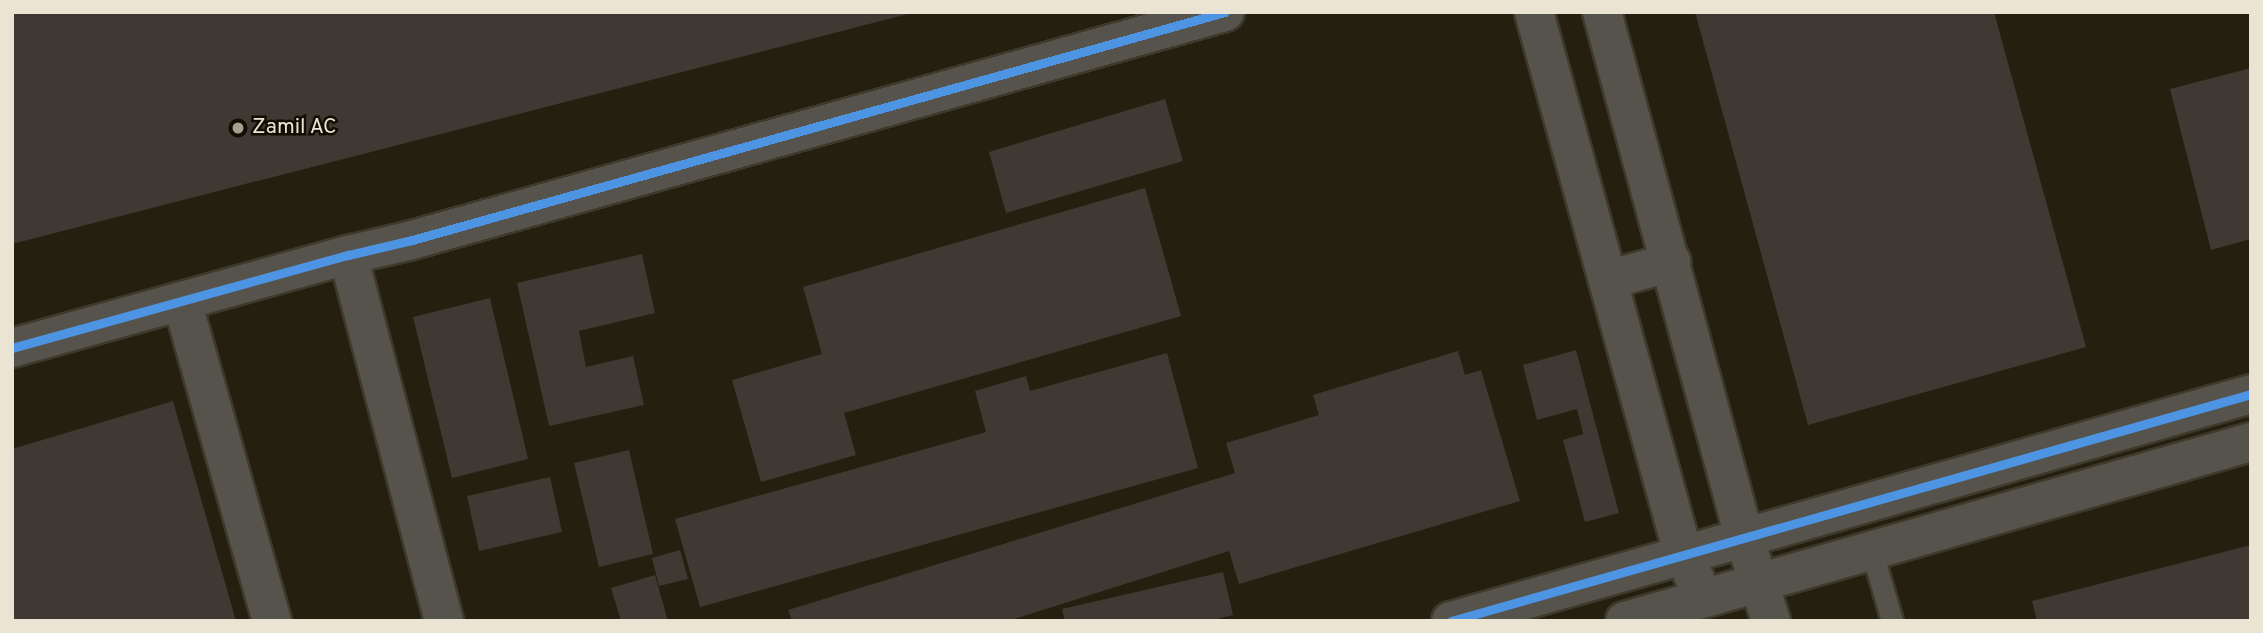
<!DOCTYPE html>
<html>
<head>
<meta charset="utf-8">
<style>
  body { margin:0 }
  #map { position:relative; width:2263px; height:633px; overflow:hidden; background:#241f0e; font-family:Overpass,sans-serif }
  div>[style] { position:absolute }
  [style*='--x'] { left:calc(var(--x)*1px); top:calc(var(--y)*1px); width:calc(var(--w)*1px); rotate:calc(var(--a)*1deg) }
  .building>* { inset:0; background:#403833 }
  .roads { filter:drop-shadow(2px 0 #3e3a2b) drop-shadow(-2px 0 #3e3a2b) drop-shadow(0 2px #3e3a2b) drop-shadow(0 -2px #3e3a2b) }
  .service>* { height:21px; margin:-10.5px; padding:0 10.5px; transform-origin:10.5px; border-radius:10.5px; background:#55534c }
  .minor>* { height:38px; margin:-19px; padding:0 19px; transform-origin:19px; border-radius:19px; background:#55534c }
  .cycleway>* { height:9px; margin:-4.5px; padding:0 4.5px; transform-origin:4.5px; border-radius:4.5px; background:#4d94e3 }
  .dots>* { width:19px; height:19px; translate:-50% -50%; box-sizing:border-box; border:4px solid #120d03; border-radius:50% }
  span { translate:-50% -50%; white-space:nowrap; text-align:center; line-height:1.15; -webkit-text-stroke:5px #120d03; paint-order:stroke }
  .poi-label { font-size:21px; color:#ebe4d3 }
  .left { translate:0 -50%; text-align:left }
  .frame { position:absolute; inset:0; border:14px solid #ebe4d3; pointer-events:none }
</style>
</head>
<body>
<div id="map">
  <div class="building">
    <div style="clip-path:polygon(12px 12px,912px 12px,912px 13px,12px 244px)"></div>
    <div style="clip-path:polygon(1695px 12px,1994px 12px,2086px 347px,1808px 425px)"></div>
    <div style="clip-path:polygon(2251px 68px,2251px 239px,2211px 250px,2170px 89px)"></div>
    <div style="clip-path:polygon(1165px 99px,1183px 161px,1006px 213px,989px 152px)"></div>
    <div style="clip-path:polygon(1145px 188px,1181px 316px,844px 413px,856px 455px,761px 482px,732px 380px,822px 354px,803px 287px)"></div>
    <div style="clip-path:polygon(642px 254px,655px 313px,579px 331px,586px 367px,633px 356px,644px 405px,549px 426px,517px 283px)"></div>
    <div style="clip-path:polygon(490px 298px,528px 459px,452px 478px,413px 317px)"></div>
    <div style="clip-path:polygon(1576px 350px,1619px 513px,1585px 522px,1563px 440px,1583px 434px,1577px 409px,1537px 420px,1523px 365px)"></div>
    <div style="clip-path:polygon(1458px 351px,1465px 375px,1481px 370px,1520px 501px,1239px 584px,1229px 551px,1008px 621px,792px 621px,788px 610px,1235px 473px,1226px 443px,1319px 415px,1313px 395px)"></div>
    <div style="clip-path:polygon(1167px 353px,1198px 468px,700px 607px,675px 519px,986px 432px,975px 391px,1026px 376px,1030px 391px)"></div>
    <div style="clip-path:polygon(173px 401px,236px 621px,12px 621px,12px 449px)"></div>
    <div style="clip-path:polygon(629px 450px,653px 554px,599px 567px,574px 463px)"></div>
    <div style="clip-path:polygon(550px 477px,562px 532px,479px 551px,467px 496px)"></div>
    <div style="clip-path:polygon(2251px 545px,2251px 621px,2037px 621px,2032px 601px)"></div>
    <div style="clip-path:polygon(680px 550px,688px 579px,659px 586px,652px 558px)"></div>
    <div style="clip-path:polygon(1223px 572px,1233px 615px,1209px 621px,1065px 621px,1062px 609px)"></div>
    <div style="clip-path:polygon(655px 575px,668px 621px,621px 621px,611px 588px)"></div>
  </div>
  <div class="roads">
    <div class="service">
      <div style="--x:1872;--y:552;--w:72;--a:73.8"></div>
    </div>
    <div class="minor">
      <div style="--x:1534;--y:12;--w:565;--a:74.61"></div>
      <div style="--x:1684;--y:557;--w:25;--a:63"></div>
      <div style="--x:1602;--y:12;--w:547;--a:74.85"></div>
      <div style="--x:1745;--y:540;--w:85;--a:72.2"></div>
      <div style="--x:348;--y:255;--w:378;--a:75.3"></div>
      <div style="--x:1608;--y:280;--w:66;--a:-15.9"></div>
      <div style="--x:182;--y:301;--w:332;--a:74.3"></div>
      <div style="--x:12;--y:348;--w:349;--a:-15.5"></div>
      <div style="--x:348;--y:255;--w:66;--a:-13.2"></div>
      <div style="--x:412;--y:240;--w:844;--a:-15.67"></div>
      <div style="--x:1451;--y:621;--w:832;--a:-15.84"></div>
      <div style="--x:1625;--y:621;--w:651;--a:-15.96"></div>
    </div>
  </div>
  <div class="cycleway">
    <div style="--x:12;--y:348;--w:349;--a:-15.5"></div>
    <div style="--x:348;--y:255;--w:66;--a:-13.2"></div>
    <div style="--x:412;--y:240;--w:844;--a:-15.67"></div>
    <div style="--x:1451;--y:621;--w:832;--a:-15.84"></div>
  </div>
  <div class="dots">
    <div style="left:238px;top:128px;background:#a59f8e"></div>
  </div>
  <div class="poi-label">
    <span class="left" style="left:252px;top:128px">Zamil AC</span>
  </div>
  <div class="frame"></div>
</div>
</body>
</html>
